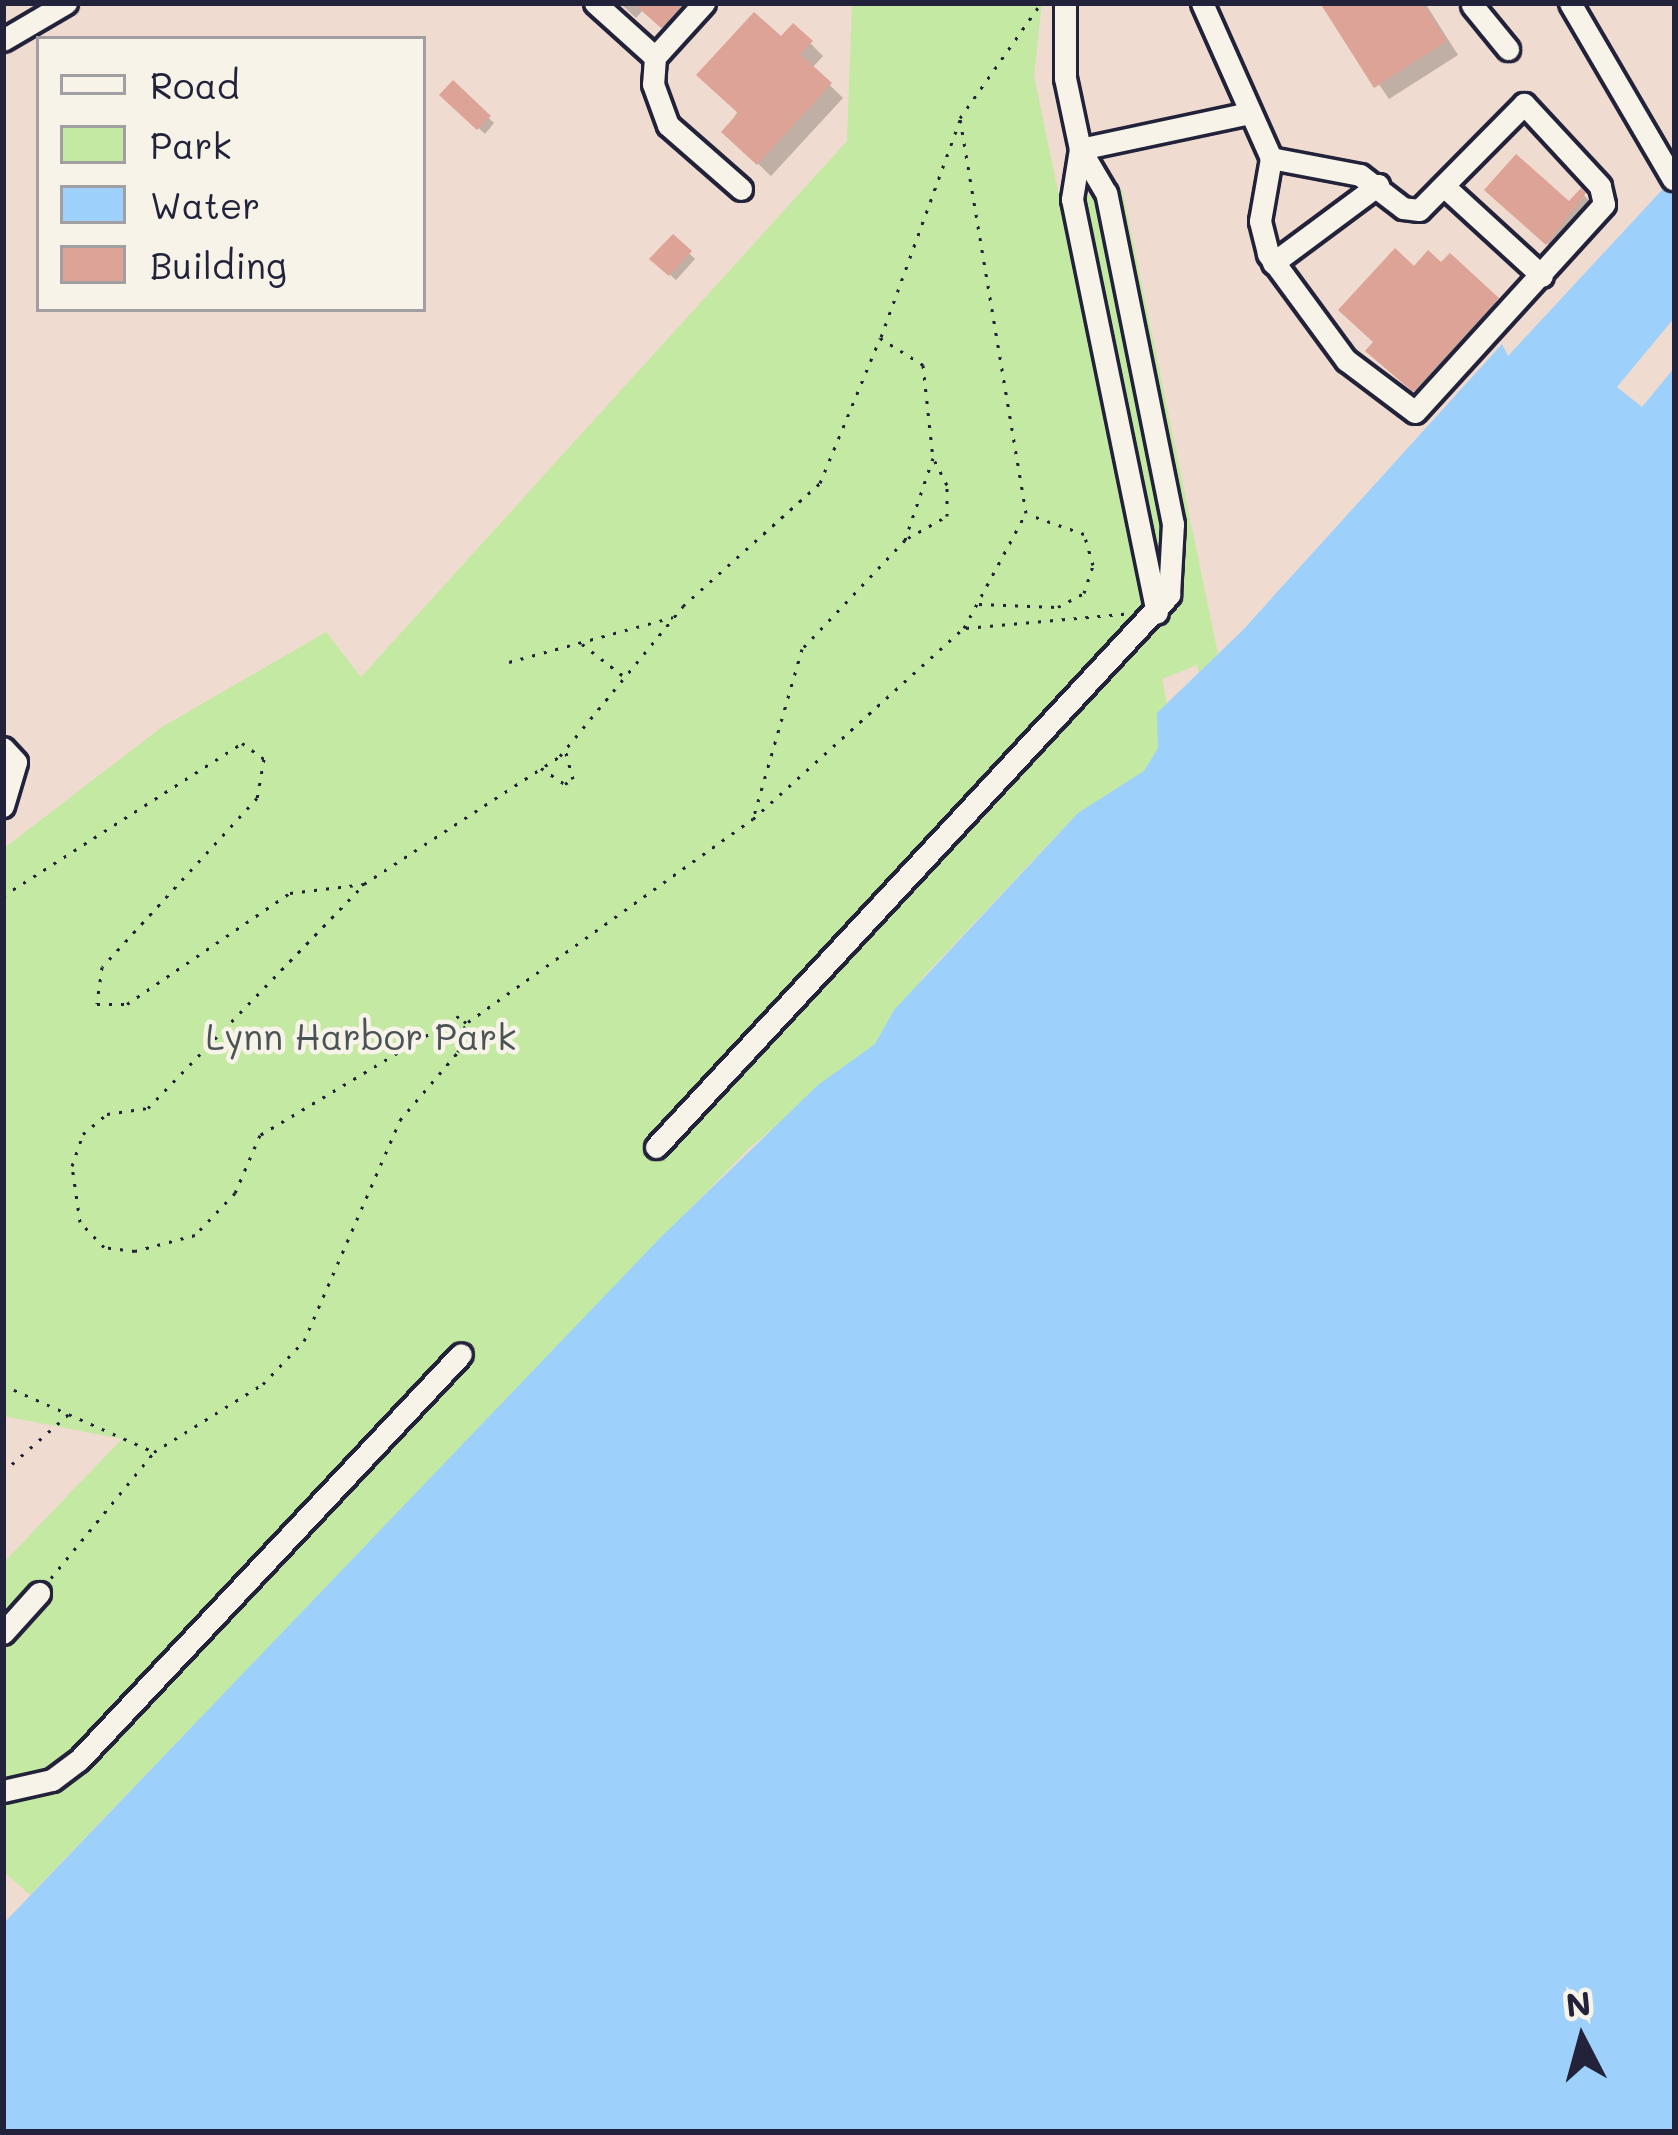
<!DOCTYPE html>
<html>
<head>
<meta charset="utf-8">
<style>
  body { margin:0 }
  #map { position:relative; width:1678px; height:2135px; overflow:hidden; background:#efdbcf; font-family:Mali,sans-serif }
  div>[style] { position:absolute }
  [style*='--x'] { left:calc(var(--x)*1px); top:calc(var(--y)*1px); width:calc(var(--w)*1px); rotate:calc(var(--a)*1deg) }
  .green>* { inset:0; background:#c4e9a3 }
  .water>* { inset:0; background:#9dd0fa }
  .pier>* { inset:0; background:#efdbcf }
  .shadow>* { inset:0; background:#0003 }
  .building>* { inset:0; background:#dca396 }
  .path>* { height:3px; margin-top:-1.5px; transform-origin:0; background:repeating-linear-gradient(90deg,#22223b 0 3px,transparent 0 12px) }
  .roads { filter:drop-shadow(3px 0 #22223b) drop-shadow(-3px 0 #22223b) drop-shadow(0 3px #22223b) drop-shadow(0 -3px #22223b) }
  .minor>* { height:21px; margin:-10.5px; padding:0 10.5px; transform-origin:10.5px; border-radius:10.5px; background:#f7f3e8 }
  span { translate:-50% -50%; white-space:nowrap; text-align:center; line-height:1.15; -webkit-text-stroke:9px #f7f3e8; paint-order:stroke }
  .park-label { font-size:36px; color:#4a5455 }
  .frame { position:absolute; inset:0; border:6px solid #22223b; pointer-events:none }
  .legend { position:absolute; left:36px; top:36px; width:390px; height:276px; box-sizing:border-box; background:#f7f3e8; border:3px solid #a29fa3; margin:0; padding:15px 21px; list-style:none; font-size:36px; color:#22223b }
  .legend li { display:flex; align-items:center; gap:24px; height:60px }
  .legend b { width:60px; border:3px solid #a29fa3 }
  .north { position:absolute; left:1522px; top:1979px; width:120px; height:120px; -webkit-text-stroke:9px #f7f3e8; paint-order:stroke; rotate:354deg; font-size:33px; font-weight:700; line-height:48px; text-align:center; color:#22223b }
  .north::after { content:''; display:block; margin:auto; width:42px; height:54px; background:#22223b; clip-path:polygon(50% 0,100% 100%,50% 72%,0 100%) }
</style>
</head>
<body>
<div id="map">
  <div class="green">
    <div style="clip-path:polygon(852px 3px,1042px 3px,1034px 76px,1060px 201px,1122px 189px,1218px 654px,1199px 673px,1197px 665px,1162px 679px,1167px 703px,1158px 715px,1158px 748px,1144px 772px,1078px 813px,924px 976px,875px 1045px,748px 1149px,30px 1895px,3px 1871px,3px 1563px,122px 1439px,3px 1416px,3px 849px,162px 727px,326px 632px,361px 677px,847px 141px)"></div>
  </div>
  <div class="water">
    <div style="clip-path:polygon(1675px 176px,1675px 2132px,3px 2132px,3px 1924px,661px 1237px,818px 1085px,875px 1044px,894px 1010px,1078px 813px,1144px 771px,1158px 748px,1157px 713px,1242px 631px,1502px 344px,1508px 356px)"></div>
  </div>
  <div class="pier">
    <div style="clip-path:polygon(1675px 317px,1675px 367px,1642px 407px,1617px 387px)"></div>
  </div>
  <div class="shadow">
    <div style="clip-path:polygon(620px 3px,711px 3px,675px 39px,643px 10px,636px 18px)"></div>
    <div style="clip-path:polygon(1324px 3px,1425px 3px,1458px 55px,1389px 99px)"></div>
    <div style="clip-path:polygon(781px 41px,810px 43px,823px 56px,812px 68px,843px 98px,771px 176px,725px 132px)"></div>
    <div style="clip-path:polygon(453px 84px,494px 123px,485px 134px,443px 95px)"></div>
    <div style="clip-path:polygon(1488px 190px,1569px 205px,1581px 192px,1593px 205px,1557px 252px)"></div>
    <div style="clip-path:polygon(673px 238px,695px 259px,676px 280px,653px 259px)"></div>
    <div style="clip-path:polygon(1450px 257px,1509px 313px,1428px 402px,1382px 364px)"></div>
  </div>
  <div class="building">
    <div style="clip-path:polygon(633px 3px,684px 3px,661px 28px)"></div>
    <div style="clip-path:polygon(1320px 3px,1423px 3px,1447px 41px,1374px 88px)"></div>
    <div style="clip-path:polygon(754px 12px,781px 36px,793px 23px,813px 41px,800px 54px,832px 83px,757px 165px,721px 132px,738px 113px,696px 75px)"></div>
    <div style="clip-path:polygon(453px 80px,491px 116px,477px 130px,439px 95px)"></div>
    <div style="clip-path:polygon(1516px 154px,1569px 201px,1581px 188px,1586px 193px,1546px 245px,1484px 190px)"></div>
    <div style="clip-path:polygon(673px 234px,692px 251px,669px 276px,649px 259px)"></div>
    <div style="clip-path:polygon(1395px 248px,1414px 266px,1428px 250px,1441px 262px,1450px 253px,1499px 298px,1413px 392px,1365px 351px,1373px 342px,1338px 310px)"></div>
  </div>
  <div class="path">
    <div style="--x:881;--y:337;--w:231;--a:-70"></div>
    <div style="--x:908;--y:538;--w:45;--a:-29.4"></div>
    <div style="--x:947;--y:516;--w:31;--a:-90"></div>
    <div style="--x:947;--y:485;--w:29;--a:-117"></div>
    <div style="--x:979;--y:604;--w:79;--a:2.2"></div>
    <div style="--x:1058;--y:607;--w:30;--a:-28"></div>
    <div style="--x:1084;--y:593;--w:29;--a:-72"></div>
    <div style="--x:1093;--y:565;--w:32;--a:-106"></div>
    <div style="--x:1084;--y:534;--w:60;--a:-160.7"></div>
    <div style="--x:966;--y:628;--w:159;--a:-5.1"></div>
    <div style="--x:582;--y:644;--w:51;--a:37.8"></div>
    <div style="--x:509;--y:662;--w:170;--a:-15.3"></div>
    <div style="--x:541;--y:768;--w:29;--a:34"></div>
    <div style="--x:565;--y:784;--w:9;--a:-32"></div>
    <div style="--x:573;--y:779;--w:28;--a:-105"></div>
    <div style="--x:3;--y:896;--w:284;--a:-32.6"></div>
    <div style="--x:242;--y:743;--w:27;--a:36"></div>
    <div style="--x:264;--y:759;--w:40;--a:100"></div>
    <div style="--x:257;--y:798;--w:229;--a:132.5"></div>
    <div style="--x:102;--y:967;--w:37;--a:98"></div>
    <div style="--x:97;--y:1004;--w:30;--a:0"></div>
    <div style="--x:127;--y:1004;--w:197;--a:-34.3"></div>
    <div style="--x:290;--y:893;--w:75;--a:-6.9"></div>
    <div style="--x:364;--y:884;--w:234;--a:-33.1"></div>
    <div style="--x:560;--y:756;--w:194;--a:-50.6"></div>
    <div style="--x:683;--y:606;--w:184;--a:-41.9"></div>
    <div style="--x:820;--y:483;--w:157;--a:-67.5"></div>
    <div style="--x:880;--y:338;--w:51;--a:32.1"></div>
    <div style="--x:923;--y:365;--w:94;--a:83.9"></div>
    <div style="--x:933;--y:458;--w:87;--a:108.9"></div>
    <div style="--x:905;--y:540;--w:150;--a:133.4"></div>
    <div style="--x:802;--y:649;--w:177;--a:106.1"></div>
    <div style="--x:753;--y:819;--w:285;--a:-42.2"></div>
    <div style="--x:964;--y:628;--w:131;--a:-61.7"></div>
    <div style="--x:1026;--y:513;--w:400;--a:-99.5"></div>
    <div style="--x:960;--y:118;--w:141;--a:-54.8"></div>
    <div style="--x:468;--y:1022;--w:350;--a:-35.5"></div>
    <div style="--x:3;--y:1385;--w:165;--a:23.9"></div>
    <div style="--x:3;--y:1472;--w:89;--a:-41.4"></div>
    <div style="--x:51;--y:1578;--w:163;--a:-50.7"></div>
    <div style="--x:154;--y:1452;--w:128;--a:-32"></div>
    <div style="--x:263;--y:1384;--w:59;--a:-46.4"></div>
    <div style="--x:304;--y:1341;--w:241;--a:-66.5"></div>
    <div style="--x:400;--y:1120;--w:89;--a:-49.5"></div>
    <div style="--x:458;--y:1052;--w:30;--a:-75"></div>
    <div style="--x:466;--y:1023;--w:10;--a:-135"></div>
    <div style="--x:459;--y:1016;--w:232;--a:149.1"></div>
    <div style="--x:260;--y:1135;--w:63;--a:113.3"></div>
    <div style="--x:235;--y:1193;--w:58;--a:133.6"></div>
    <div style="--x:195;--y:1235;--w:62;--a:165.1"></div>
    <div style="--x:135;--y:1251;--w:31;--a:-173"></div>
    <div style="--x:104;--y:1247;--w:35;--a:-134"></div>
    <div style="--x:80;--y:1222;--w:57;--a:-98.1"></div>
    <div style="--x:72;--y:1166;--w:34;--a:-71"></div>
    <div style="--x:83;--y:1134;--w:31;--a:-40"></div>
    <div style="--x:107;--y:1114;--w:41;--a:-8.3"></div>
    <div style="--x:148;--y:1108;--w:310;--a:-46"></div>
  </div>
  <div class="roads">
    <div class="minor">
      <div style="--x:595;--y:3;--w:81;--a:42"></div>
      <div style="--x:655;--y:57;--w:27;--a:94"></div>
      <div style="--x:653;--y:84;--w:44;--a:69.9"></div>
      <div style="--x:668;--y:125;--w:97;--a:41.2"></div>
      <div style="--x:1202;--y:3;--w:170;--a:66"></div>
      <div style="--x:1271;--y:158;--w:64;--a:99.9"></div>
      <div style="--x:1260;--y:221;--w:34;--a:76"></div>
      <div style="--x:1268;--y:254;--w:132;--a:53.7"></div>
      <div style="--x:1346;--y:360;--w:86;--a:37"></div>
      <div style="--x:1415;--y:412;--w:281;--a:-47.7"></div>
      <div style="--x:1604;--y:204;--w:18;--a:-103"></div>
      <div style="--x:1600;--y:186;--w:112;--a:-132.8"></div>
      <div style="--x:1524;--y:104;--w:149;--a:134.7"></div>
      <div style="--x:1419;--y:210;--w:16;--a:-173"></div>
      <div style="--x:1403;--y:208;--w:54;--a:-142.5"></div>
      <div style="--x:1360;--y:175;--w:91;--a:-169.2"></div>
      <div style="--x:1570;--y:3;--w:204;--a:59.7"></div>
      <div style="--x:1472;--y:5;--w:57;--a:50.7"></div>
      <div style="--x:3;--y:40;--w:73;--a:-30.4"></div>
      <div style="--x:655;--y:57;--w:73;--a:-47.8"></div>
      <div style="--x:1080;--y:149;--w:51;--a:99.1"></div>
      <div style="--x:1072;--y:199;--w:422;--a:78.4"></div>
      <div style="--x:1080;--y:149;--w:174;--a:-12"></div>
      <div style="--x:1446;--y:188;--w:130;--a:42.5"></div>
      <div style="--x:1273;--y:263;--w:131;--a:-36.6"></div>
      <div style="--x:3;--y:748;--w:19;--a:47"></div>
      <div style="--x:16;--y:762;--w:46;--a:106.5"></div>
      <div style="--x:656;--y:1147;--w:754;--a:-47.1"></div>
      <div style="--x:1169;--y:595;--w:71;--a:-86.8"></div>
      <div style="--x:1173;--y:524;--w:338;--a:-101.4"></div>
      <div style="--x:1106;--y:193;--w:51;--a:-120.6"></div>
      <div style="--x:1080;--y:149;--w:73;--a:-101.9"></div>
      <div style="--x:1065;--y:78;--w:75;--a:-90"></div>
      <div style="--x:3;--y:1633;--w:54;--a:-48"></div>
      <div style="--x:3;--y:1791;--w:50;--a:-12.7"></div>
      <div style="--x:52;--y:1780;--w:34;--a:-37"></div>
      <div style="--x:79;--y:1760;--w:557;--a:-46.74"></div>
    </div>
  </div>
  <div class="park-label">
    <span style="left:361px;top:1036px">Lynn Harbor Park</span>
  </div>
  <div class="frame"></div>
  <ul class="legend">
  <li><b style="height:15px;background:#f7f3e8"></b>Road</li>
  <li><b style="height:33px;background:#c4e9a3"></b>Park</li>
  <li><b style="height:33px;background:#9dd0fa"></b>Water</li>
  <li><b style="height:33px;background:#dca396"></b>Building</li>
  </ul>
  <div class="north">N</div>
</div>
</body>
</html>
